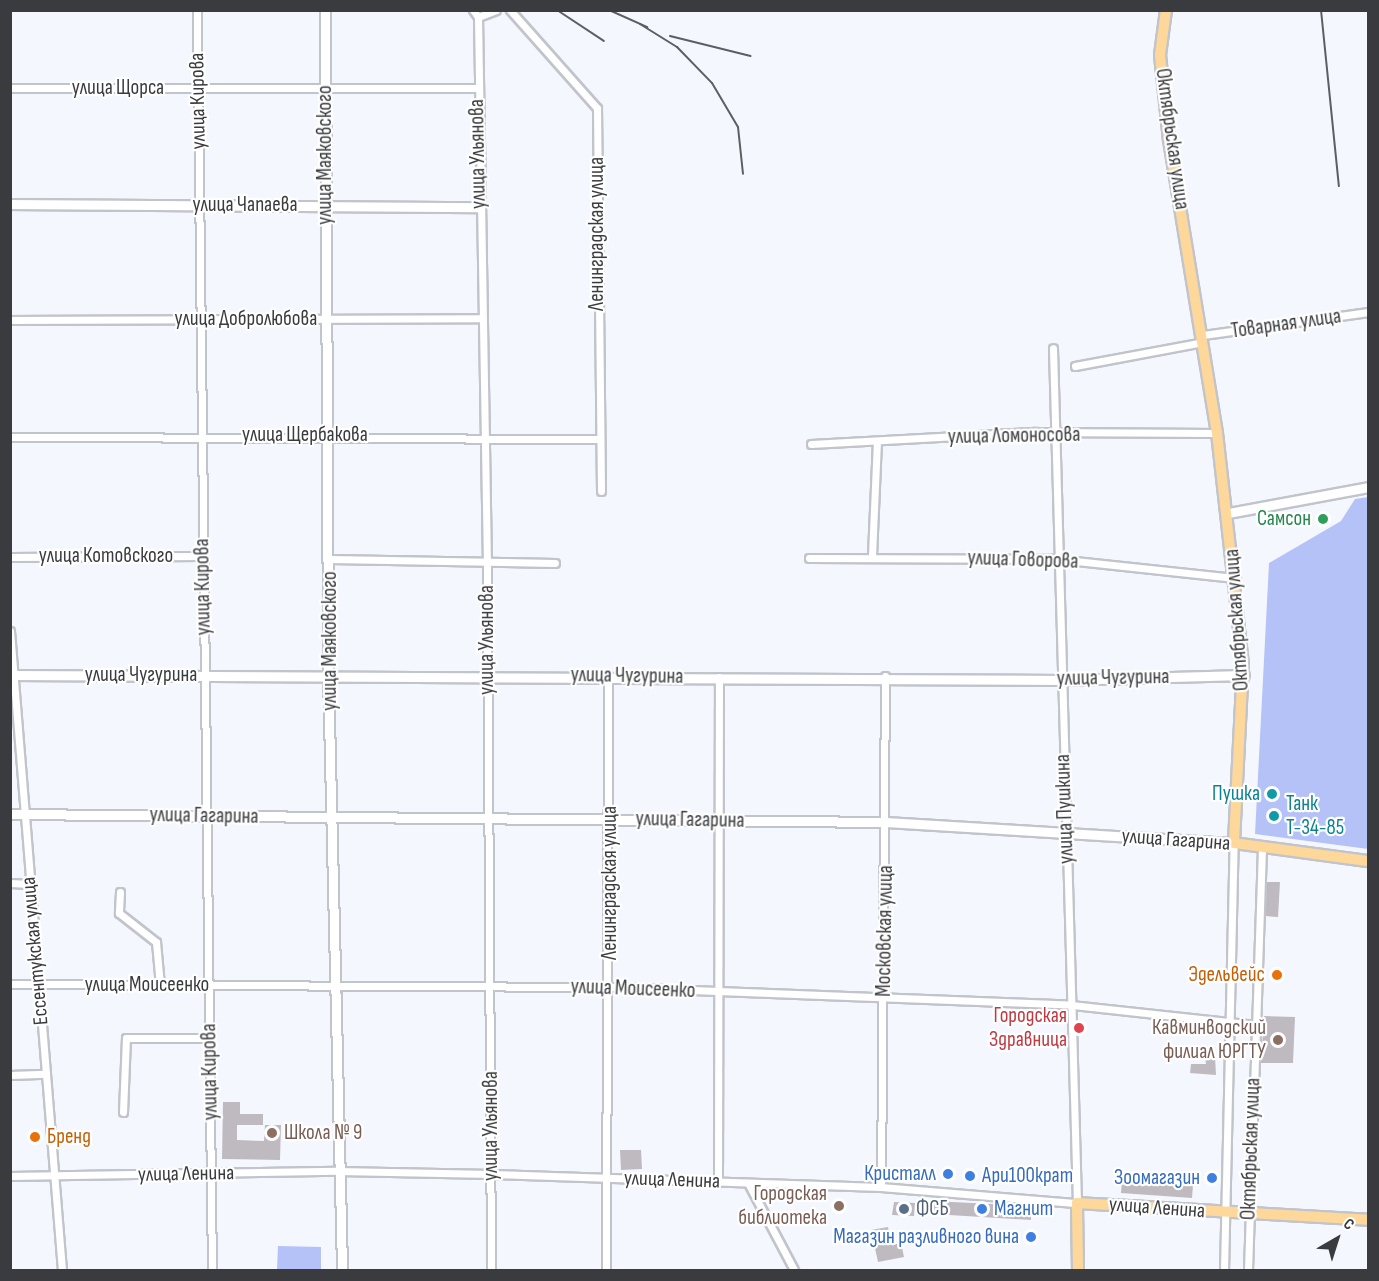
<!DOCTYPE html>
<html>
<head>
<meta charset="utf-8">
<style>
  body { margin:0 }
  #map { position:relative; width:1379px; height:1281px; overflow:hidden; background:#f5f7fe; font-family:"Sofia Sans Condensed",sans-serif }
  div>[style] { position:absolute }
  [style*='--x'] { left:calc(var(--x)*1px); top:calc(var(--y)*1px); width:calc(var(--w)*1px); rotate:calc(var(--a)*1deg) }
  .green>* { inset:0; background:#b5c2f8 }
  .building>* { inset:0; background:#bfbac0 }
  .roads { filter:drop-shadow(2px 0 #c2c4cb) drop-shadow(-2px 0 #c2c4cb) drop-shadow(0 2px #c2c4cb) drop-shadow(0 -2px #c2c4cb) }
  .street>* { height:7px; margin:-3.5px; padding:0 3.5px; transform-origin:3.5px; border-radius:3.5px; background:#fff }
  .secondary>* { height:9px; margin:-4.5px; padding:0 4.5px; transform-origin:4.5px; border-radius:4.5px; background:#fff }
  .primary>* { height:10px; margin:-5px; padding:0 5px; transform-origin:5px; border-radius:5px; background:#fed89b }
  .rail>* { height:2px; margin:-1px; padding:0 1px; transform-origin:1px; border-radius:1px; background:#5d5e62 }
  .dots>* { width:16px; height:16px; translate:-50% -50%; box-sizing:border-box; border:3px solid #fff; border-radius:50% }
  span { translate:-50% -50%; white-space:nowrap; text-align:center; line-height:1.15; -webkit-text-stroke:4.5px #fff; paint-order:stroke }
  .street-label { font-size:21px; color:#3a3b3e }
  .leisure-label { font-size:21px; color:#27864d }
  .right { translate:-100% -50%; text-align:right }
  .culture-label { font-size:21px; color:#0d838f }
  .left { translate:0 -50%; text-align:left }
  .food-label { font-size:21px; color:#c56008 }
  .health-label { font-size:21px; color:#be3a42 }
  .education-label { font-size:21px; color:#785e54 }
  .shop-label { font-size:21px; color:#366cbe }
  .service-label { font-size:21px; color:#4e5e75 }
  .frame { position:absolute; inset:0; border:12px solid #3a3b3e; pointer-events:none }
  .north { position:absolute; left:1307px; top:1209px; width:60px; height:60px; -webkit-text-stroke:4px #fff; paint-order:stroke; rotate:39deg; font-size:16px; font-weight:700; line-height:24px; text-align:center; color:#3a3b3e }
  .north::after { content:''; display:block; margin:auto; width:21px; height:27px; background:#3a3b3e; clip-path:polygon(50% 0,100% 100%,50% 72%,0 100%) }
</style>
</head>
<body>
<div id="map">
  <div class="green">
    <div style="clip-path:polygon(1368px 497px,1368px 849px,1255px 834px,1269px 563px,1341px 521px,1355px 499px)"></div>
    <div style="clip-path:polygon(278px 1246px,321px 1247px,321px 1270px,277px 1270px)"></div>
  </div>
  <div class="building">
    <div style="clip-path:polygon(1267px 882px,1280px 882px,1278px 917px,1265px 916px)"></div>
    <div style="clip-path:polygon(1264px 1016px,1295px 1017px,1293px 1063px,1261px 1063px)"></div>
    <div style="clip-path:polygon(1205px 1056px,1215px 1056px,1216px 1075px,1190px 1073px,1191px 1064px,1206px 1064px)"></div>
    <div style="clip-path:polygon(223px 1102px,240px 1102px,240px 1114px,263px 1114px,263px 1125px,237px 1125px,237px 1140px,264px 1141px,265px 1125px,281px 1125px,280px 1160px,222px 1159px)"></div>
    <div style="clip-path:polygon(620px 1150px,641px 1150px,642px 1169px,621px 1170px)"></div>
    <div style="clip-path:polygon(1122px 1180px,1193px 1185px,1192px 1198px,1121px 1193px)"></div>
    <div style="clip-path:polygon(932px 1201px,1031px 1206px,1031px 1220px,933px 1214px)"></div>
    <div style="clip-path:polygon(894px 1202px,915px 1203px,914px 1216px,892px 1215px)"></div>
    <div style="clip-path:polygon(888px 1227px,892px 1245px,901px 1243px,904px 1257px,878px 1262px,871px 1230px)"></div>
  </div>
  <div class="roads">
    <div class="street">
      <div style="--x:197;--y:10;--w:1260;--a:89.32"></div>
      <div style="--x:473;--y:10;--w:9;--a:54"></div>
      <div style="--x:478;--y:17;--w:546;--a:89.06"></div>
      <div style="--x:487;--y:563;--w:707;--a:89.68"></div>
      <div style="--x:510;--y:10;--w:131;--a:48.4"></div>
      <div style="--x:597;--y:108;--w:383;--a:89.4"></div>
      <div style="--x:478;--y:17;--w:19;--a:-21"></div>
      <div style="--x:10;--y:88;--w:467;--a:0"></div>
      <div style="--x:10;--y:320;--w:471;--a:-0.2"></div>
      <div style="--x:1203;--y:335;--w:167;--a:-7.9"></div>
      <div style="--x:1075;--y:366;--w:130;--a:-10.6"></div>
      <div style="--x:10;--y:437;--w:589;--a:0.19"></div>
      <div style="--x:811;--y:444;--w:225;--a:-3.1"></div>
      <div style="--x:1036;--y:432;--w:181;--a:0.3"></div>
      <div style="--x:872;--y:555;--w:114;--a:-87.5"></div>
      <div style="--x:10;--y:557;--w:192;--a:-0.3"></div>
      <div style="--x:809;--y:558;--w:248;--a:0.2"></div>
      <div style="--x:1057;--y:559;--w:180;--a:6.1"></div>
      <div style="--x:330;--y:559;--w:225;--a:1"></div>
      <div style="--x:10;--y:631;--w:641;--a:85.35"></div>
      <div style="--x:10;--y:883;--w:20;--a:3"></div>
      <div style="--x:120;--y:892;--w:21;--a:93"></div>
      <div style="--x:119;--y:913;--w:47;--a:38.1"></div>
      <div style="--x:156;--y:942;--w:43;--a:84.7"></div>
      <div style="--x:10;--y:984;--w:601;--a:0.29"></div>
      <div style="--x:611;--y:987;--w:461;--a:2.2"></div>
      <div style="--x:1072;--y:1005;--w:184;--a:6.2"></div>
      <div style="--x:10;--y:1075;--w:36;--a:-2"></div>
      <div style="--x:123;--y:1112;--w:74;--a:-87.7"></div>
      <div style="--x:126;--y:1038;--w:83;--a:0"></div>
      <div style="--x:10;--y:1176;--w:328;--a:-0.9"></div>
      <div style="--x:338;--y:1171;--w:154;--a:1.1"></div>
      <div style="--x:492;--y:1174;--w:389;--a:1.9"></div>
      <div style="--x:881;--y:1187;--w:197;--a:4.7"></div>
      <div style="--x:1077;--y:1203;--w:855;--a:-91.61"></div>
      <div style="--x:718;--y:1182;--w:505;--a:-89.89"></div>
      <div style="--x:748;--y:1183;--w:98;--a:62.1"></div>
      <div style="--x:881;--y:1187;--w:511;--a:-89.55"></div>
      <div style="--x:606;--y:1270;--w:594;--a:-89.81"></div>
      <div style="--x:1224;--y:1270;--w:427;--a:-88.7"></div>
      <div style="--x:1248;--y:1270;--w:423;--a:-88.1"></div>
    </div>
    <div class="secondary">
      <div style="--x:325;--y:10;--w:664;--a:89.74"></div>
      <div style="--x:328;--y:674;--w:596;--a:88.65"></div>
      <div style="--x:10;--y:204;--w:469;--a:0.4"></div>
      <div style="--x:1228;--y:513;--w:142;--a:-10.5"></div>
      <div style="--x:10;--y:675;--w:1051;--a:0.27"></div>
      <div style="--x:1061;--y:680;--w:183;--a:-1.6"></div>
      <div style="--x:10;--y:814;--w:876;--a:0.52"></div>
      <div style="--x:886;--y:822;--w:349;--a:3.5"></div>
    </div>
    <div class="primary">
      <div style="--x:1166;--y:10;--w:45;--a:97.6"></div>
      <div style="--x:1160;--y:55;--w:85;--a:84"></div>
      <div style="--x:1169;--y:140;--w:297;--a:80.7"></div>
      <div style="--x:1217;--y:433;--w:232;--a:83.6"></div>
      <div style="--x:1243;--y:664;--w:179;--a:92.9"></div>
      <div style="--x:1234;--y:843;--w:135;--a:7.7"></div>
      <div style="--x:1078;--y:1270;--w:67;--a:-90.9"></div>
      <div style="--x:1077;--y:1203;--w:291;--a:3.3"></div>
    </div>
  </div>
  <div class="rail">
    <div style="--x:557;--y:10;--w:56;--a:33.4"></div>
    <div style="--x:609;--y:10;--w:42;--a:24.1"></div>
    <div style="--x:1321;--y:10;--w:177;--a:84.2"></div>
    <div style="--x:640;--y:24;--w:44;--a:31.9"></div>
    <div style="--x:677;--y:47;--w:50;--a:45.8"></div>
    <div style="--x:712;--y:83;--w:51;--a:59.4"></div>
    <div style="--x:738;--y:127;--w:47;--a:83.9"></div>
    <div style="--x:670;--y:36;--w:83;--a:13.9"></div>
  </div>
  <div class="dots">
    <div style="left:1323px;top:519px;background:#2e9e5b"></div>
    <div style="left:1272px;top:794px;background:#0f9aa8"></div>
    <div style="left:1274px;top:816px;background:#0f9aa8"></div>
    <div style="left:1277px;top:975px;background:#e8710a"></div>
    <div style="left:1079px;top:1028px;background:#e0444e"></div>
    <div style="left:1278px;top:1040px;background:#8d6e63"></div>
    <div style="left:272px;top:1133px;background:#8d6e63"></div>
    <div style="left:35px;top:1137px;background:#e8710a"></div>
    <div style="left:948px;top:1174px;background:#3f7fe0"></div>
    <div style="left:970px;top:1176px;background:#3f7fe0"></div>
    <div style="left:1212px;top:1178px;background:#3f7fe0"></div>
    <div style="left:839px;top:1206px;background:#8d6e63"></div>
    <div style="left:904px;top:1209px;background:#5c6f8a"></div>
    <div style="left:982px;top:1209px;background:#3f7fe0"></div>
    <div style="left:1031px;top:1237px;background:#3f7fe0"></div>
  </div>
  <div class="street-label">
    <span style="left:118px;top:88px">улица Щорса</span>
    <span style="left:198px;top:101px;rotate:-91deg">улица Кирова</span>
    <span style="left:1172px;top:139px;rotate:82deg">Октябрьская улица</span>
    <span style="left:478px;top:154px;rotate:-91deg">улица Ульянова</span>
    <span style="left:325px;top:155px;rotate:-90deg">улица Маяковского</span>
    <span style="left:245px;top:205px">улица Чапаева</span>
    <span style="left:597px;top:234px;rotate:-90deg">Ленинградская улица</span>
    <span style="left:246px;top:319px">улица Добролюбова</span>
    <span style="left:1286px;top:324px;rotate:-8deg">Товарная улица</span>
    <span style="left:305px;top:435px">улица Щербакова</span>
    <span style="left:1014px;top:436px;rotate:-1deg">улица Ломоносова</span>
    <span style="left:106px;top:556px">улица Котовского</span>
    <span style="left:1023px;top:560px;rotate:2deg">улица Говорова</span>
    <span style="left:203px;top:587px;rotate:-91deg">улица Кирова</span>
    <span style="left:1237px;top:620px;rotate:-94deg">Октябрьская улица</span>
    <span style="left:487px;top:640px;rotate:-90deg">улица Ульянова</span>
    <span style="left:330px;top:641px;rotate:-90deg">улица Маяковского</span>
    <span style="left:141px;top:675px">улица Чугурина</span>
    <span style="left:627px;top:676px;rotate:1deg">улица Чугурина</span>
    <span style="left:1113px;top:678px;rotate:-1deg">улица Чугурина</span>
    <span style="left:1065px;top:809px;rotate:-92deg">улица Пушкина</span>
    <span style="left:204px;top:816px;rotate:1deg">улица Гагарина</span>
    <span style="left:690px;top:820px;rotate:1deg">улица Гагарина</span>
    <span style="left:1176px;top:840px;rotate:4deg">улица Гагарина</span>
    <span style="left:610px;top:883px;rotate:-90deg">Ленинградская улица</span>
    <span style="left:885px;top:931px;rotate:-89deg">Московская улица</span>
    <span style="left:35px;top:951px;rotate:-95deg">Ессентукская улица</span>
    <span style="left:147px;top:985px">улица Моисеенко</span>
    <span style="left:633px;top:989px;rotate:2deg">улица Моисеенко</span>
    <span style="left:210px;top:1072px;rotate:-91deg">улица Кирова</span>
    <span style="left:491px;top:1126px;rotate:-90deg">улица Ульянова</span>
    <span style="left:1251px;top:1149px;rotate:-88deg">Октябрьская улица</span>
    <span style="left:186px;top:1174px;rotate:-1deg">улица Ленина</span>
    <span style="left:672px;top:1180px;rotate:2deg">улица Ленина</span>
    <span style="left:1157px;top:1208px;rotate:4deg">улица Ленина</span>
  </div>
  <div class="leisure-label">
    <span class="right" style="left:1311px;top:519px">Самсон</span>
  </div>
  <div class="culture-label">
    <span class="right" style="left:1260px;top:794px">Пушка</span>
    <span class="left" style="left:1286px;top:816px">Танк<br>Т-34-85</span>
  </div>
  <div class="food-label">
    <span class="right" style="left:1265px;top:975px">Эдельвейс</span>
    <span class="left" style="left:47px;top:1137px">Бренд</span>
  </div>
  <div class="health-label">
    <span class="right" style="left:1067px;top:1028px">Городская<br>Здравница</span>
  </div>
  <div class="education-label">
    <span class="right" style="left:1266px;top:1040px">Кавминводский<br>филиал ЮРГТУ</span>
    <span class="left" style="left:284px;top:1133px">Школа № 9</span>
    <span class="right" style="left:827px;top:1206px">Городская<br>библиотека</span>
  </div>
  <div class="shop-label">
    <span class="right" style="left:936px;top:1174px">Кристалл</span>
    <span class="left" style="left:982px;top:1176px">Ари100крат</span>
    <span class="right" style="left:1200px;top:1178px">Зоомагазин</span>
    <span class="left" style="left:994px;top:1209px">Магнит</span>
    <span class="right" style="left:1019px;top:1237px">Магазин разливного вина</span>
  </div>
  <div class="service-label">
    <span class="left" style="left:916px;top:1209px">ФСБ</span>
  </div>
  <div class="frame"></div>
  <div class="north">С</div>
</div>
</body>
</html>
